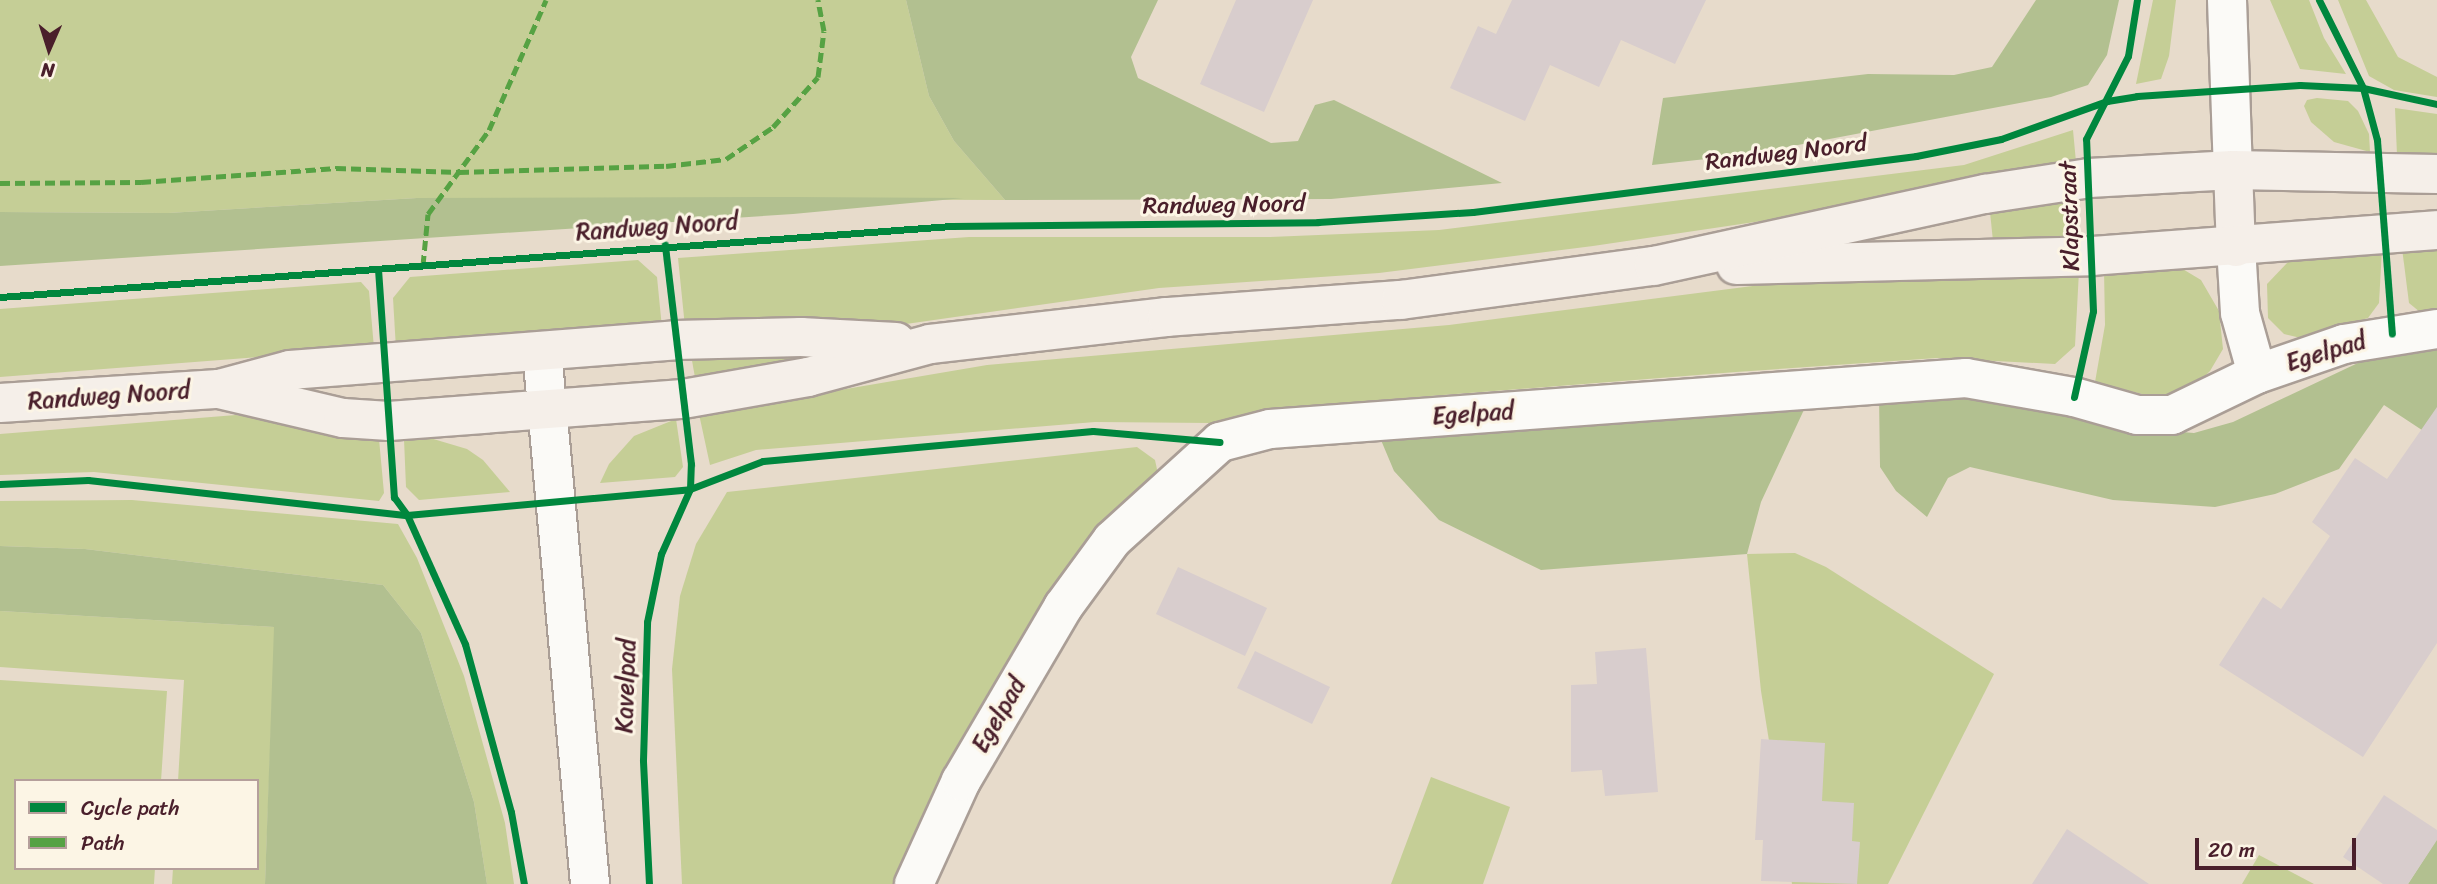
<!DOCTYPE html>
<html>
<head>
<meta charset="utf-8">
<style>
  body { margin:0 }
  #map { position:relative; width:2437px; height:884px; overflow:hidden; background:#e7dbcb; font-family:Sriracha,sans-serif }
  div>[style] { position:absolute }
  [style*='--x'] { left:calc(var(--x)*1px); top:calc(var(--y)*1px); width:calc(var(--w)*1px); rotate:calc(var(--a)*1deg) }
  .green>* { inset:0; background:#c5ce96 }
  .forest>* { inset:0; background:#b2c090 }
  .building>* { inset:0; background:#d8cdcd }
  .roads { filter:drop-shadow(2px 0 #aa9e96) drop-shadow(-2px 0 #aa9e96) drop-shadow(0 2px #aa9e96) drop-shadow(0 -2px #aa9e96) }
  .minor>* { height:38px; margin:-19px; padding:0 19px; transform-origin:19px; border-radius:19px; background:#fbfaf7 }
  .tertiary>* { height:38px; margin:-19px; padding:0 19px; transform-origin:19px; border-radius:19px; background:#fbfaf7 }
  .secondary>* { height:38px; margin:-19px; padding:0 19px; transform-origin:19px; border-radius:19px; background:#f5efe9 }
  .quiet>* { height:5px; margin-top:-2.5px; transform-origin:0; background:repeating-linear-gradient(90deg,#56a243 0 10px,transparent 0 15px) }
  .cycleway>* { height:7px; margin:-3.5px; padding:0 3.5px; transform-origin:3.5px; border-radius:3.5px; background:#00873e }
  span { translate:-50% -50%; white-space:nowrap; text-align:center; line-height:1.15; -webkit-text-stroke:6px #fcf5e5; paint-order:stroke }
  .street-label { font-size:24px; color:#4a1f2b }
  .legend { position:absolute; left:14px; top:779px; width:245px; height:91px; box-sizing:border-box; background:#fcf5e5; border:2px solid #b59f9b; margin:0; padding:9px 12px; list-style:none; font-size:21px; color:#4a1f2b }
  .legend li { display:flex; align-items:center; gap:14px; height:35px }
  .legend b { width:35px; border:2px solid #b59f9b }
  .north { position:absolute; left:14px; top:14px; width:70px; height:70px; -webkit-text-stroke:5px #fcf5e5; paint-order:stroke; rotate:183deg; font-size:19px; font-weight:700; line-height:28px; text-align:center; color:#4a1f2b }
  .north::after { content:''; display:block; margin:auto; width:24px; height:32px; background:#4a1f2b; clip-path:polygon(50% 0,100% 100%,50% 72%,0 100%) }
  .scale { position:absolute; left:2195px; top:838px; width:161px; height:32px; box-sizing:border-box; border:4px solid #4a1f2b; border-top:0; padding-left:9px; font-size:21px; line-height:24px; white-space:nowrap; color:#4a1f2b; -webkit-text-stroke:5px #fcf5e5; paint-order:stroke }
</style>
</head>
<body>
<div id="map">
  <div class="green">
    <div style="clip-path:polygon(0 0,906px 0,929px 96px,954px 141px,1005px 200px,417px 198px,168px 213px,0 212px)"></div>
    <div style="clip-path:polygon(2153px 0,2176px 0,2169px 56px,2161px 79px,2136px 84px)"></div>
    <div style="clip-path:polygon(2270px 0,2309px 0,2324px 38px,2346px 74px,2300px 69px)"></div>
    <div style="clip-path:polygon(2338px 0,2366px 0,2398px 57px,2437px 77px,2437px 97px,2394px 90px,2369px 76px)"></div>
    <div style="clip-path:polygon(2317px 98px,2348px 101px,2358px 111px,2369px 134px,2370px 152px,2334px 142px,2311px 122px,2304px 106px,2307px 100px)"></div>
    <div style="clip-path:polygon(2395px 108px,2437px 114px,2437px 157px,2397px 155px)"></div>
    <div style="clip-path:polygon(2073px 130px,2076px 162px,1782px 218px,1593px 246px,1379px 273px,1159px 288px,878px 328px,685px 327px,678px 258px,969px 237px,1269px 237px,1439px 230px,1964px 165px)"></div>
    <div style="clip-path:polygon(2077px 198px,2078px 240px,1993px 241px,1990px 212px)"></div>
    <div style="clip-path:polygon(2437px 245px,2437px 316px,2426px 317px,2409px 303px,2402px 248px)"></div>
    <div style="clip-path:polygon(2382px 249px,2379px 303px,2368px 318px,2301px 338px,2284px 334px,2268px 318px,2267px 284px,2290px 260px)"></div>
    <div style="clip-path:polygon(638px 260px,657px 277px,662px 328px,396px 349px,393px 298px,410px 277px)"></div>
    <div style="clip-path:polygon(2181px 268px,2201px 280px,2219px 311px,2223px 349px,2210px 371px,2186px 395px,2154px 397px,2095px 382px,2105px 325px,2104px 270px)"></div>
    <div style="clip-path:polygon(2079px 271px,2075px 346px,2055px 364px,1937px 358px,1736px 372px,1290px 407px,1211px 423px,1095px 422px,756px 450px,710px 465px,699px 414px,987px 365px,1449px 325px,1815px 278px)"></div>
    <div style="clip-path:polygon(361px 282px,369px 291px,374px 348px,0 377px,0 309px)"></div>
    <div style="clip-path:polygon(691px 355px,806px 356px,806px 361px,696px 383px)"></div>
    <div style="clip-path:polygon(236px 415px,379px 439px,384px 493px,379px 501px,94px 472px,0 475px,0 434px)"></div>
    <div style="clip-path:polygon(676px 419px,683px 467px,675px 477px,600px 483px,609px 464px,634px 436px)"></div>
    <div style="clip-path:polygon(430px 438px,467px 449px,483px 460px,510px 492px,419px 500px,406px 487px,404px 439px)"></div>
    <div style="clip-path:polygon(1137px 447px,1155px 460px,1158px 474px,896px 884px,682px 884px,672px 669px,680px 596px,696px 544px,727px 492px)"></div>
    <div style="clip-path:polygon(132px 500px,398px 524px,417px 558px,464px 676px,505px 823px,514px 884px,487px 884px,474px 802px,421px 633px,383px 585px,85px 549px,0 546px,0 501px)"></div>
    <div style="clip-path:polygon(1795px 553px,1826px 567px,1994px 674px,1888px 884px,1792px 884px,1761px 691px,1747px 554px)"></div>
    <div style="clip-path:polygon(0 611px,275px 627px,265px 884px,172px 884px,173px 868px,257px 868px,257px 781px,178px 781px,184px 680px,0 667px)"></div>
    <div style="clip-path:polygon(0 680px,167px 691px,161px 781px,16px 781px,16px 868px,155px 868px,154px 884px,0 884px)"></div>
    <div style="clip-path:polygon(1431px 777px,1510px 807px,1483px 884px,1391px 884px)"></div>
    <div style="clip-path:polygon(2259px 855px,2314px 884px,2242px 884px)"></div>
  </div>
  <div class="forest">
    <div style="clip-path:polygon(906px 0,1158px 0,1131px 57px,1138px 78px,1271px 143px,1298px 141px,1315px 105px,1334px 100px,1502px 183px,1331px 199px,1005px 200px,954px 141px,929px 96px)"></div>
    <div style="clip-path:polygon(2036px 0,2119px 0,2107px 55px,2088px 85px,2051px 97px,1751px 154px,1652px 165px,1663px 98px,1868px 74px,1954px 75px,1992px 67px)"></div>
    <div style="clip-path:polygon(417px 198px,796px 197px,964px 198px,793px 214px,0 266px,0 212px,168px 213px)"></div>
    <div style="clip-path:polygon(2437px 349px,2437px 434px,2431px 436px,2384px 405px,2339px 469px,2275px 494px,2215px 507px,2113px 500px,1970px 467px,1948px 478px,1927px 517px,1896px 491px,1880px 467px,1879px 395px,1991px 395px,2158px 430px,2194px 433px,2233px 422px,2360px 362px)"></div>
    <div style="clip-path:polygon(1809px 399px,1761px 502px,1747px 554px,1541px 570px,1439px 520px,1394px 471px,1378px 433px)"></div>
    <div style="clip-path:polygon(0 546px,85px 549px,383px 585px,421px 633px,474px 802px,487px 884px,265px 884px,274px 627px,0 611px)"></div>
    <div style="clip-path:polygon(2437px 839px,2437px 884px,2408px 884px)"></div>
  </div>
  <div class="building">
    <div style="clip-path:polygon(1236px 0,1313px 0,1264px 112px,1200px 84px)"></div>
    <div style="clip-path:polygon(1512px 0,1706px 0,1675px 64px,1621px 40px,1599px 87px,1550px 65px,1525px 121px,1450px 88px,1478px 26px,1496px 34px)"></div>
    <div style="clip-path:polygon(2437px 407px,2437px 643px,2363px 757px,2219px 665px,2263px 597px,2281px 609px,2330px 536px,2312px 522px,2355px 458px,2387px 479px)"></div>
    <div style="clip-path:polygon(1178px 567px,1267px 608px,1245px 656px,1156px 614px)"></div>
    <div style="clip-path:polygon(1646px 648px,1658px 792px,1605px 796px,1602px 770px,1571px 772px,1571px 685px,1597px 684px,1595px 652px)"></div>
    <div style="clip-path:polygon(1255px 651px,1330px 687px,1312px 724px,1237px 688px)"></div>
    <div style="clip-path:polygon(1761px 739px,1825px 743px,1822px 801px,1854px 803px,1852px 841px,1860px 842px,1857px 884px,1761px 881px,1763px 840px,1755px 840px)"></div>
    <div style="clip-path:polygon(2384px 795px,2437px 830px,2437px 840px,2408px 884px,2383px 884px,2343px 857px)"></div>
    <div style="clip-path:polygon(2067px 829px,2149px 884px,2032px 884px)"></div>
  </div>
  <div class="roads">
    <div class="minor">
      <div style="--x:2236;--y:247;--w:66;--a:86.5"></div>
      <div style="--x:2240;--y:313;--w:63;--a:74.4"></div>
      <div style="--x:914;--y:884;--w:113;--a:-65.5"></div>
      <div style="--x:961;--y:781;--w:202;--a:-59.6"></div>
      <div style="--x:1063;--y:607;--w:83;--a:-53.8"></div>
      <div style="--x:1112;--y:540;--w:146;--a:-42.2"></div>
      <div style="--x:1220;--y:442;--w:52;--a:-14.6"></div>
      <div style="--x:1270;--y:429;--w:698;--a:-4.19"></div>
      <div style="--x:1966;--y:378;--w:110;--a:10"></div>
      <div style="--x:2074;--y:397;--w:66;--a:15.9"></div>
      <div style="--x:2137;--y:415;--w:35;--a:0"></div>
      <div style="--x:2172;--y:415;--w:94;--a:-25.8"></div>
      <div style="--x:2257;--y:374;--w:92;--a:-19"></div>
      <div style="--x:2344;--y:344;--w:94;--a:-9.2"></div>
    </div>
    <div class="tertiary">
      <div style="--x:2227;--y:0;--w:170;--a:88"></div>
      <div style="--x:542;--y:351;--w:535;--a:84.85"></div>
    </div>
    <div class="secondary">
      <div style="--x:2233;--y:170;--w:77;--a:87.8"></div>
      <div style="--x:1736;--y:265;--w:356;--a:-1.4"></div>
      <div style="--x:2092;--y:256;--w:346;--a:-4.3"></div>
      <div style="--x:219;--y:389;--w:127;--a:13.2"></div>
      <div style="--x:343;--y:418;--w:46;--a:3.7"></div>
      <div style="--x:389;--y:421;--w:295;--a:-4.3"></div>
      <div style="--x:683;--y:399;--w:127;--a:-10"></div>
      <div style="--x:808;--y:377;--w:126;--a:-15.1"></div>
      <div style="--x:930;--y:344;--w:239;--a:-6.5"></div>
      <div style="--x:1167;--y:317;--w:235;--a:-4.2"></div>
      <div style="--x:1401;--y:300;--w:255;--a:-7.7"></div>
      <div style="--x:1654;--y:266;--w:339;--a:-12.3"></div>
      <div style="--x:1985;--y:194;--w:105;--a:-8.7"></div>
      <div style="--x:2089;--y:178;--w:144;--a:-3.2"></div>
      <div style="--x:2233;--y:170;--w:204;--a:1.1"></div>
      <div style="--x:0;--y:403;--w:219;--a:-3.7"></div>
      <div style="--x:219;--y:389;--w:73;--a:-15"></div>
      <div style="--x:290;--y:370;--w:387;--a:-4.4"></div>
      <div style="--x:676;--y:340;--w:125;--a:-1.4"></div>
      <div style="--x:801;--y:337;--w:95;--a:3"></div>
    </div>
  </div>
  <div class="quiet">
    <div style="--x:0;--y:183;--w:141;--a:-0.4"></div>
    <div style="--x:141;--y:182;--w:196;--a:-4.1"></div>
    <div style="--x:336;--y:168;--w:123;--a:1.9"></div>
    <div style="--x:459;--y:172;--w:207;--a:-1.7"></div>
    <div style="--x:666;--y:166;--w:60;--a:-6.7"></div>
    <div style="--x:726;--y:159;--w:57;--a:-34.2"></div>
    <div style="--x:773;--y:127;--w:67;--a:-48"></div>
    <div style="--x:818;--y:77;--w:46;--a:-82.6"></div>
    <div style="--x:824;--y:31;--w:32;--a:-101"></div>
    <div style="--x:423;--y:265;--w:51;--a:-84.4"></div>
    <div style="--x:428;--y:214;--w:104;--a:-54"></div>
    <div style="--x:489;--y:130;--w:142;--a:-66.3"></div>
  </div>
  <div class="cycleway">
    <div style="--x:2319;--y:0;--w:98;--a:63.4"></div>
    <div style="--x:2363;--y:88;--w:54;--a:74.9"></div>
    <div style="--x:2377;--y:140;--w:194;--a:85.6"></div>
    <div style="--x:378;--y:269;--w:229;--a:86"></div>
    <div style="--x:394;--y:497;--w:22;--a:54"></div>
    <div style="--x:407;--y:515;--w:141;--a:65.8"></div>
    <div style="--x:465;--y:644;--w:174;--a:74.7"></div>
    <div style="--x:511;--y:812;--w:73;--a:79.8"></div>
    <div style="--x:0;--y:297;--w:955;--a:-4.27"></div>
    <div style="--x:952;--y:226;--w:366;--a:-0.6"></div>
    <div style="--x:1318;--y:222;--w:155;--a:-3.7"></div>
    <div style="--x:1473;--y:212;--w:447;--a:-7.2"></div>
    <div style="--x:1916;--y:156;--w:87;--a:-11.3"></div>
    <div style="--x:2001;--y:139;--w:113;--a:-19.7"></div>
    <div style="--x:2107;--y:101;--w:30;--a:-9"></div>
    <div style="--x:2137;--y:96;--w:163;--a:-3.9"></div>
    <div style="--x:2300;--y:85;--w:63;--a:2.7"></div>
    <div style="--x:2363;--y:88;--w:76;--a:12.2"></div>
    <div style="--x:2074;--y:397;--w:88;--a:-77.5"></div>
    <div style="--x:2093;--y:311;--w:172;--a:-92.3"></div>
    <div style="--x:2086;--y:139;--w:93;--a:-63.2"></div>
    <div style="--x:2128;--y:56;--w:57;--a:-80.9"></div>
    <div style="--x:0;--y:484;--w:88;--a:-2.6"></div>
    <div style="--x:88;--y:480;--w:321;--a:6.3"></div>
    <div style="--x:407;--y:515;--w:284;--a:-5.2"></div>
    <div style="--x:690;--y:489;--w:78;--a:-21"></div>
    <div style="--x:763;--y:461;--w:331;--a:-5.2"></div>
    <div style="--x:1093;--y:431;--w:127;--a:5"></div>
    <div style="--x:649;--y:884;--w:124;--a:-92.8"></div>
    <div style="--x:643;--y:760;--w:138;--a:-88.3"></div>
    <div style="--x:647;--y:622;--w:69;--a:-78.4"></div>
    <div style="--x:661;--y:554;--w:71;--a:-66"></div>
    <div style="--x:690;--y:489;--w:25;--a:-88"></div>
    <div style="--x:691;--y:464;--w:221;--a:-96.8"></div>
  </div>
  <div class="street-label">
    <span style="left:1786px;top:153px;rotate:-7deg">Randweg Noord</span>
    <span style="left:1224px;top:205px;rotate:-1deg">Randweg Noord</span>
    <span style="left:2070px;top:216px;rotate:-92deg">Klapstraat</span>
    <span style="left:657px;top:227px;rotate:-4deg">Randweg Noord</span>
    <span style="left:2326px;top:352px;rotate:-17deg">Egelpad</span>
    <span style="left:109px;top:396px;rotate:-4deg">Randweg Noord</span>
    <span style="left:1473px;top:414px;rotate:-4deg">Egelpad</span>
    <span style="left:626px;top:686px;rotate:-88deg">Kavelpad</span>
    <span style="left:999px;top:715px;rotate:-60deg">Egelpad</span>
  </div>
  <ul class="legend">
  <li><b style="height:9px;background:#00873e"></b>Cycle path</li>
  <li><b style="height:9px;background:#56a243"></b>Path</li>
  </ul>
  <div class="north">N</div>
  <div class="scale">20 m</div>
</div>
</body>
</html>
